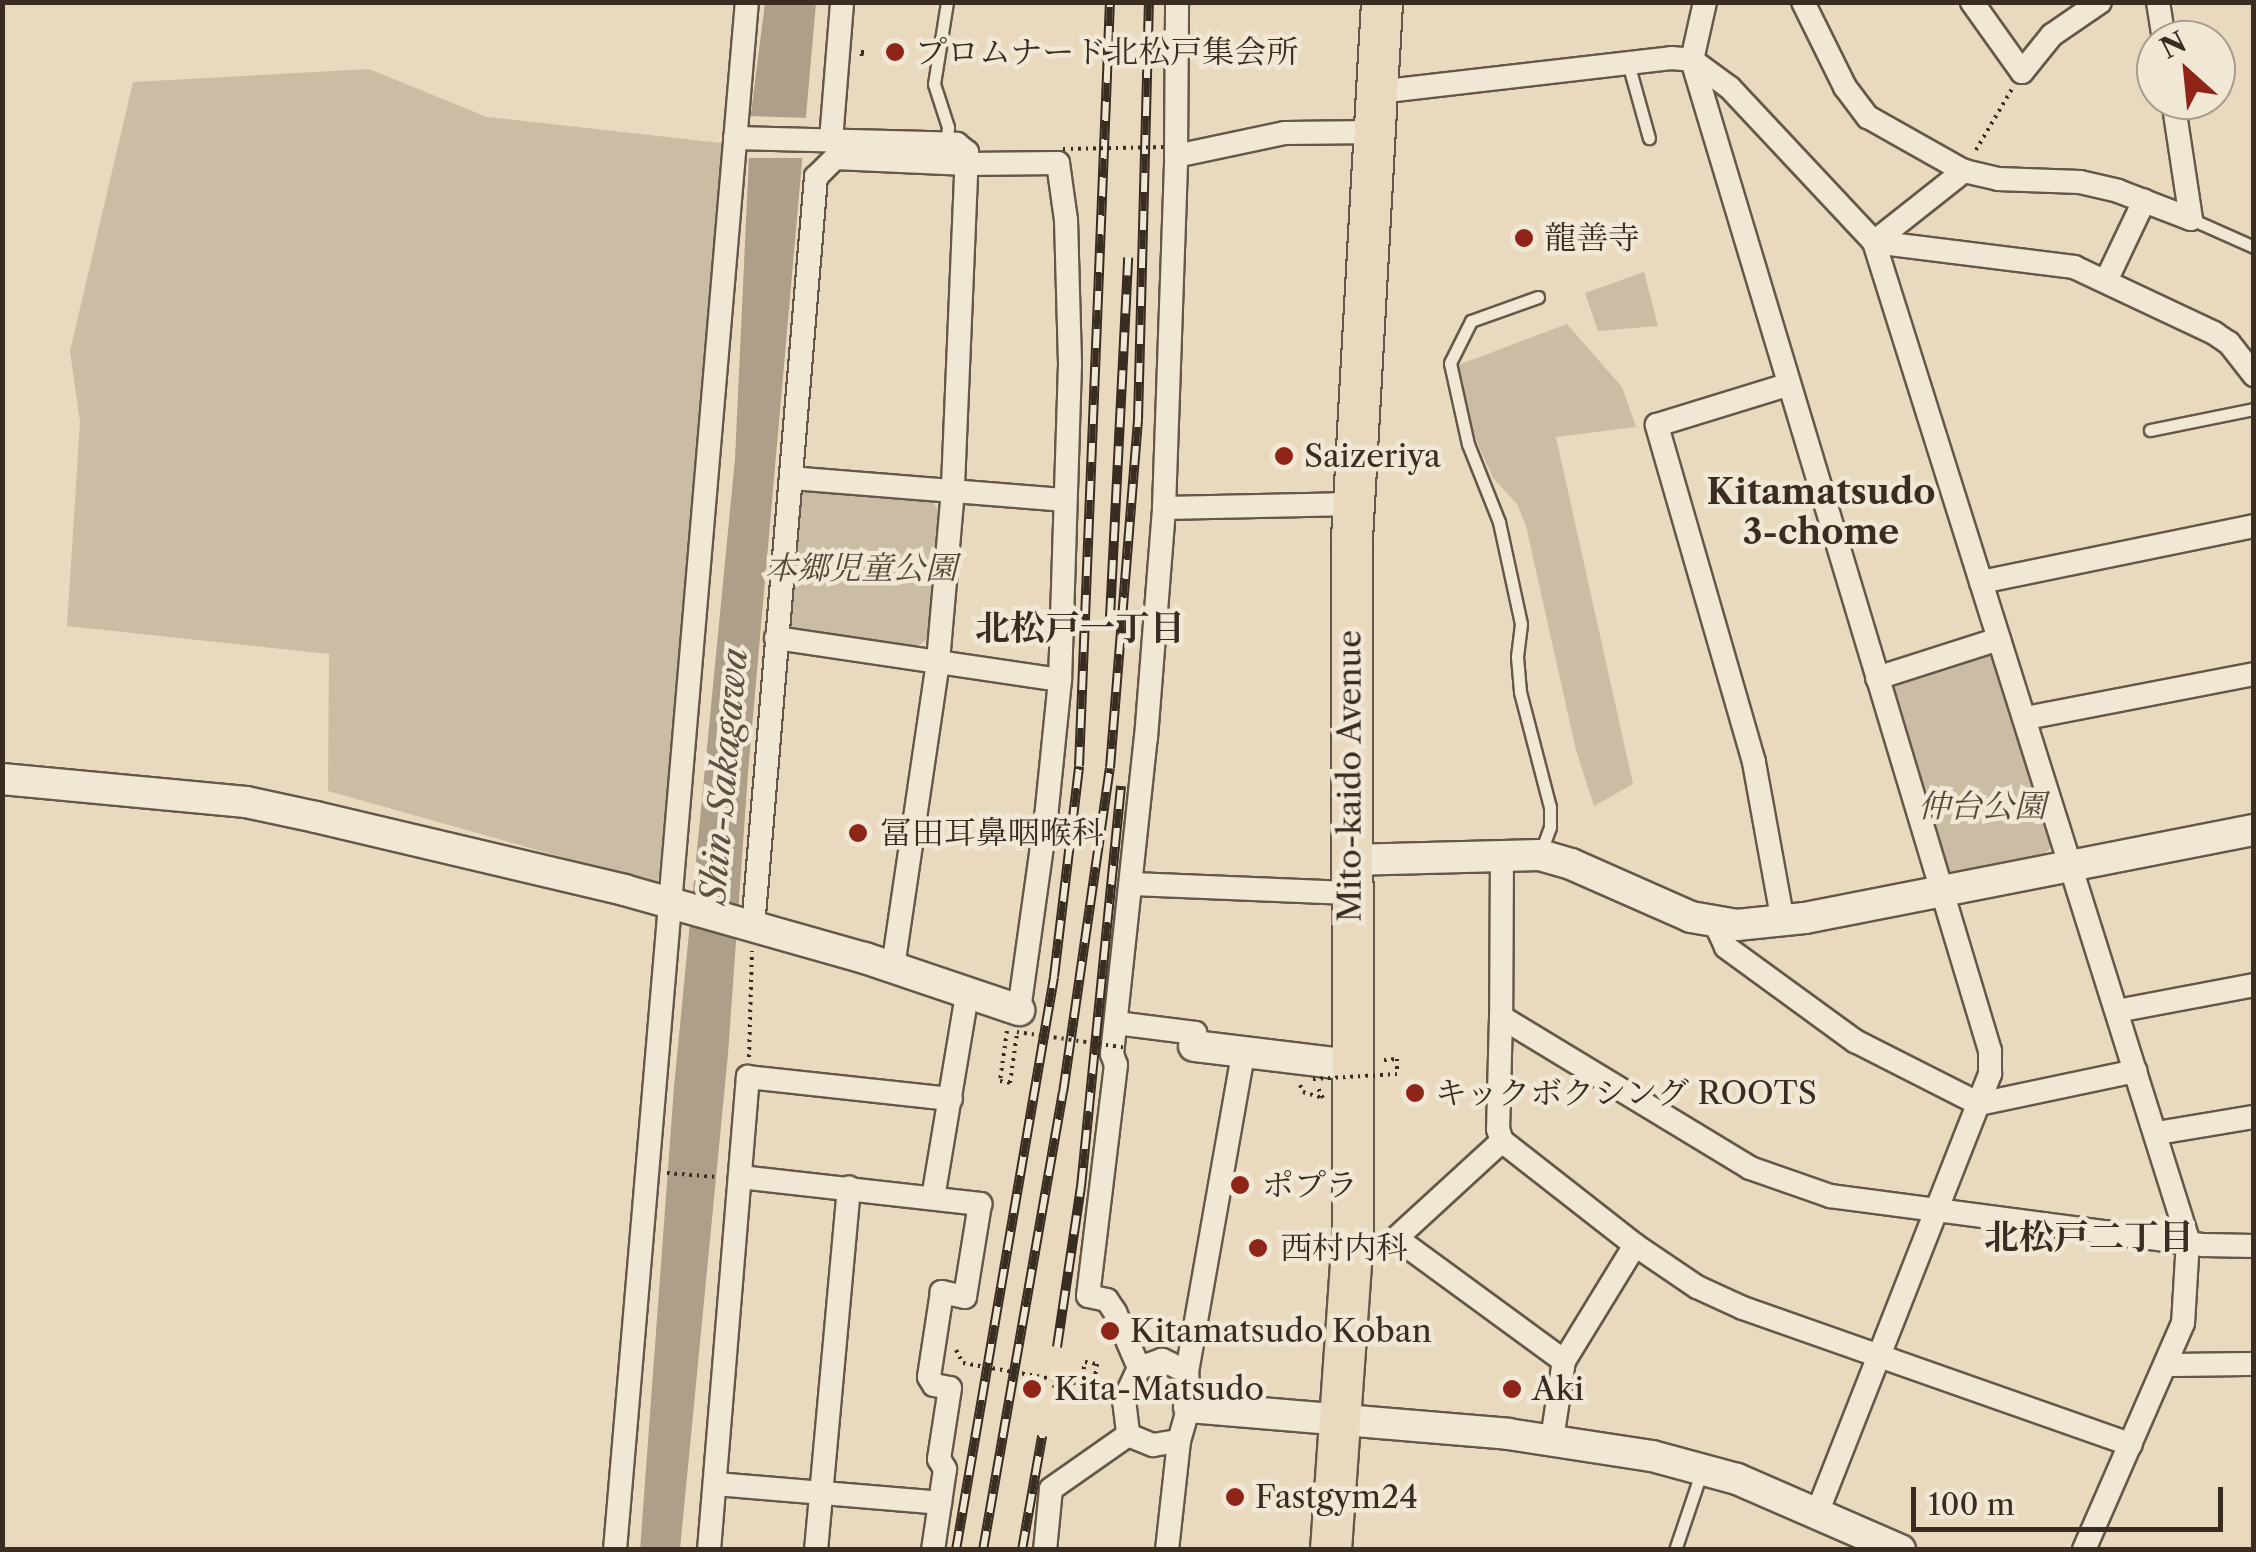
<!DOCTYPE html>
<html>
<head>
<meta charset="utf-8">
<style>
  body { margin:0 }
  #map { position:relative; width:2256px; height:1552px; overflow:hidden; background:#e9dabf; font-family:"Libre Caslon Text","Noto Serif JP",serif }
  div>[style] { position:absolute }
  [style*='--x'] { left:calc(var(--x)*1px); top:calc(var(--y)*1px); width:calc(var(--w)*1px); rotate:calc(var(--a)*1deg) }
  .green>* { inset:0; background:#cbbca4 }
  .water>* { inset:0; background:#ae9f89 }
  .pier>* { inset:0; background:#e9dabf }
  .path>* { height:4px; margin-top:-2px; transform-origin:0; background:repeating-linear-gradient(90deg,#3a2c20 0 2.5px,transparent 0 7.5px) }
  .roads { filter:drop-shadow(2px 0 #665848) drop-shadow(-2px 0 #665848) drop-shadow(0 2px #665848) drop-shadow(0 -2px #665848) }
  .lane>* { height:11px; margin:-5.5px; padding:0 5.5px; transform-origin:5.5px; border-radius:5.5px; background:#f1e7d5 }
  .street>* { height:22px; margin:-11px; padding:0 11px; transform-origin:11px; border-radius:11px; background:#f1e7d5 }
  .secondary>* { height:30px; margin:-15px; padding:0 15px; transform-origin:15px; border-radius:15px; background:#f1e7d5 }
  .highway>* { height:40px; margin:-20px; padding:0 20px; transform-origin:20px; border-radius:20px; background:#e9dabf }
  .rail>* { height:10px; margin-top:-5px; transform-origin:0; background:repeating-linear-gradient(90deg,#f1e7d5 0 19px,#3a2c20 0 38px); box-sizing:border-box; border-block:2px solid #3a2c20 }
  .path-bridge>* { height:4px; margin-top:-2px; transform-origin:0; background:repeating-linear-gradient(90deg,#3a2c20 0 2.5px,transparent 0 7.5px) }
  .dots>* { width:28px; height:28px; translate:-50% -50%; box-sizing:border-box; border:5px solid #f1e7d5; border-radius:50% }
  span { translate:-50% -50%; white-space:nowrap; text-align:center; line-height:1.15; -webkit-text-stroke:9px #f1e7d5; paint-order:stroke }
  .poi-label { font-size:32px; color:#3a2c20 }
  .left { translate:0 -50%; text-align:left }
  .park-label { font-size:32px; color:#57493a; font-style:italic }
  .street-label { font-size:32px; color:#3a2c20 }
  .neighbourhood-label { font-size:35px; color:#3a2c20; font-weight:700 }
  .water-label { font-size:35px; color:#5d4e40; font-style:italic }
  .frame { position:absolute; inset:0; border:5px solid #3a2c20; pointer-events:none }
  .north { position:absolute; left:2136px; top:20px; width:100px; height:100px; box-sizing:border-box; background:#f1e7d5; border:2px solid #a89c8d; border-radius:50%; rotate:333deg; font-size:28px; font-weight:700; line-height:40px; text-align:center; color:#3a2c20 }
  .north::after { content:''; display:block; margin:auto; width:35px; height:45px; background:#8f2418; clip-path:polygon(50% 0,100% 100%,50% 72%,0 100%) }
  .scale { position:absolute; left:1911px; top:1487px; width:312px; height:45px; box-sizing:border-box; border:5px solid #3a2c20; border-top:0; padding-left:12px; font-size:30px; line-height:35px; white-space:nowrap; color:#3a2c20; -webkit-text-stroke:8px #f1e7d5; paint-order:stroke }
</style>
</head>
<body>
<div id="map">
  <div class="green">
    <div style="clip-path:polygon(369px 69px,487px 117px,730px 144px,658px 884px,328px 791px,329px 654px,67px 626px,80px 422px,70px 351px,133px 82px)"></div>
    <div style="clip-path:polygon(1644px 272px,1658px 326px,1598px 331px,1585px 293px)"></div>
    <div style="clip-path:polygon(1567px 324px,1622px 387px,1636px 427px,1556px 437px,1633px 784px,1594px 806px,1576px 750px,1526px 526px,1517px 504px,1493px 478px,1445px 370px)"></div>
    <div style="clip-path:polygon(809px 487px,929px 497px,938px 509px,927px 639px,913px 650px,796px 632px,784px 616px,794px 499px)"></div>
    <div style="clip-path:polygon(1983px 650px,1993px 653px,2055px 843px,2043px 856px,1951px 874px,1943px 870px,1885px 689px,1891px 681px)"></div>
  </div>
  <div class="water">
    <div style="clip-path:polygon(765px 3px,816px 3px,748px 773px,728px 1054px,680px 1549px,640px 1550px,674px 1087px,735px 459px,751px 113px)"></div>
  </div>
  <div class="pier">
    <div style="clip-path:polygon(748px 116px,810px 118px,806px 158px,745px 158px)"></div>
  </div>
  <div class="path">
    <div style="--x:862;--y:56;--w:4;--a:-104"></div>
    <div style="--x:861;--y:52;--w:5;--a:0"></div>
    <div style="--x:1976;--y:150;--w:71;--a:-59.5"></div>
    <div style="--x:1007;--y:1031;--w:50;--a:98"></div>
    <div style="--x:1000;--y:1081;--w:10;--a:11"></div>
    <div style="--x:1010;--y:1083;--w:50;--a:-82"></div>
    <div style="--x:749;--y:1057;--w:106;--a:-88.4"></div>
    <div style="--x:1384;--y:1060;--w:13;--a:-4"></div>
    <div style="--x:1397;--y:1059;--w:15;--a:90"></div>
    <div style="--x:1300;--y:1085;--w:8;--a:67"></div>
    <div style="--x:1303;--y:1092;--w:21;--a:17"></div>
    <div style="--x:1323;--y:1098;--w:11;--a:-117"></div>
    <div style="--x:667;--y:1173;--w:50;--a:4.6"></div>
    <div style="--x:1085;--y:1362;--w:12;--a:9"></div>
    <div style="--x:1097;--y:1364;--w:32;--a:99"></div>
    <div style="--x:1092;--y:1396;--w:10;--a:6"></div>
    <div style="--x:1054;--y:1388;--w:9;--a:-77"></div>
  </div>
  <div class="roads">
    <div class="lane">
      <div style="--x:1628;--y:63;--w:78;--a:74.4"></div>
      <div style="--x:946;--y:144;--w:17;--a:-83"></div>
      <div style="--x:948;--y:127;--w:45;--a:-108"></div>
      <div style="--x:934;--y:84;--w:83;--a:-81"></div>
      <div style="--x:2191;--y:219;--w:69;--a:24"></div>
      <div style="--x:1538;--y:297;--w:71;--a:160.3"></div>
      <div style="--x:1471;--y:321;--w:47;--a:116.6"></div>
      <div style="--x:1450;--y:363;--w:83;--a:77.5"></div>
      <div style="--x:1468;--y:444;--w:84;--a:68.3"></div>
      <div style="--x:1499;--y:522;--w:104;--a:77.8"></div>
      <div style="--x:1521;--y:624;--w:33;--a:97"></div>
      <div style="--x:1517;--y:657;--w:35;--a:85"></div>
      <div style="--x:1520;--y:692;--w:119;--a:75.4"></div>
      <div style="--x:1550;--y:807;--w:20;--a:90"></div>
      <div style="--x:1550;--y:827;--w:30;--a:110"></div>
      <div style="--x:2150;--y:430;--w:106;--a:-11.4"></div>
      <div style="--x:1675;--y:1550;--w:81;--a:-71.3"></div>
    </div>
    <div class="street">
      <div style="--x:1705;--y:2;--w:59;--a:102.6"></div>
      <div style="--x:1692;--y:60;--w:1035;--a:73.26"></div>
      <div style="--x:1990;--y:1051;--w:23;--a:90"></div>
      <div style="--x:1990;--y:1074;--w:470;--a:111.5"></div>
      <div style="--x:1803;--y:2;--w:95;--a:63.7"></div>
      <div style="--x:1845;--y:87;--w:38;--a:53"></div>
      <div style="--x:1868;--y:117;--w:110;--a:29.4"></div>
      <div style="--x:1964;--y:171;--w:35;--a:13"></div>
      <div style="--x:1998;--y:179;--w:82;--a:2.1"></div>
      <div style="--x:2080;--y:182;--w:39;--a:13"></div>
      <div style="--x:2118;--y:191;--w:78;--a:21"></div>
      <div style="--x:2191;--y:219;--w:120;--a:-98.6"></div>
      <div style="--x:1972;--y:2;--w:86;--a:54.5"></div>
      <div style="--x:2022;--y:72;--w:48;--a:-51"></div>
      <div style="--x:2052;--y:35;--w:58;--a:-34.5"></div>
      <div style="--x:2158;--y:2;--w:38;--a:81"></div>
      <div style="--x:1378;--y:92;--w:295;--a:-6.6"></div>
      <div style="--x:1671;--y:58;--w:21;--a:5"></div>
      <div style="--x:1692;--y:60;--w:47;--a:36.4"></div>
      <div style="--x:1730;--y:88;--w:211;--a:46.9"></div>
      <div style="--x:1874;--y:242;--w:1046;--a:72.53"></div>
      <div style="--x:2188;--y:1240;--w:83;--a:93.4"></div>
      <div style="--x:2183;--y:1323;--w:248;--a:113.6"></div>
      <div style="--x:735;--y:138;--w:222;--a:1.5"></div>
      <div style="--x:957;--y:144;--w:13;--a:39"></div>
      <div style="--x:967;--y:152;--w:338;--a:92.4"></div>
      <div style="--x:953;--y:490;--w:173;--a:95"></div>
      <div style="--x:938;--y:662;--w:308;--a:98.4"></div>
      <div style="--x:831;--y:140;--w:138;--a:-85.4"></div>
      <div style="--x:1176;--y:156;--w:154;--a:-89.6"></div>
      <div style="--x:1874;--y:242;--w:202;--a:7.1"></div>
      <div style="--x:2074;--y:267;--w:155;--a:25.2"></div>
      <div style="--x:2214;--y:333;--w:18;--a:34"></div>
      <div style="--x:2229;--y:343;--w:41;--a:52"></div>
      <div style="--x:1874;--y:242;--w:115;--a:-38.3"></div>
      <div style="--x:2106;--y:281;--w:89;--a:-64.6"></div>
      <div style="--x:791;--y:478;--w:274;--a:4.6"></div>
      <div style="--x:1164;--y:508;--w:190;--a:-1.2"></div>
      <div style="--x:1981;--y:582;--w:279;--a:-11.6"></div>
      <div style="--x:776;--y:638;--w:287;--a:8.4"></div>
      <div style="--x:1877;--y:678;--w:128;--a:-17.7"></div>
      <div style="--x:2026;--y:718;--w:232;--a:-10.9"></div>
      <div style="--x:1502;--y:853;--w:164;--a:90.3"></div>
      <div style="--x:1501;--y:1017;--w:291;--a:31.2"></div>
      <div style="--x:1750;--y:1168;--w:85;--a:19.3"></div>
      <div style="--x:1830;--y:1196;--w:377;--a:7.5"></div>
      <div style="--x:2204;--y:1245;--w:50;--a:1.1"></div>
      <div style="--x:1132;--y:884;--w:218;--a:2.4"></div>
      <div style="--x:1783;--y:922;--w:163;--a:-100.3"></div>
      <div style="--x:1754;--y:762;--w:351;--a:-106.1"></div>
      <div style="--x:1657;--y:425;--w:136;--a:-17.1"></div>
      <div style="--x:1715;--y:923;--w:26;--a:65"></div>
      <div style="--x:1726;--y:947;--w:160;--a:36.1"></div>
      <div style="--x:1855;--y:1041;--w:139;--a:26.9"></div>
      <div style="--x:1979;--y:1104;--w:160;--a:-11.9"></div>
      <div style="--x:753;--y:927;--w:753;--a:-85.2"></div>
      <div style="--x:816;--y:177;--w:27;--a:-45"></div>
      <div style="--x:835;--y:158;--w:132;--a:2.6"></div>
      <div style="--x:967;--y:164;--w:91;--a:-0.6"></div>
      <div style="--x:1058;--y:163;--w:58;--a:82"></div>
      <div style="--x:1066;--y:220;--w:144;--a:88.4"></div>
      <div style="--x:1070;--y:364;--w:316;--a:91.8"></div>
      <div style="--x:1060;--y:680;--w:139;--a:95.8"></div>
      <div style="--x:1046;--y:818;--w:194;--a:98"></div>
      <div style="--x:2117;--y:1011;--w:139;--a:-10.7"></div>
      <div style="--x:1501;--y:1017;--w:112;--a:91.5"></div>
      <div style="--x:1498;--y:1129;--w:13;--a:72"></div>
      <div style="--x:1502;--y:1141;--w:169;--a:38"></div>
      <div style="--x:1635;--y:1245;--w:75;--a:34.1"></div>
      <div style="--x:1697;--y:1287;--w:51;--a:24.5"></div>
      <div style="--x:1743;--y:1308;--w:411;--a:19.4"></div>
      <div style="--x:1116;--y:1023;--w:80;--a:7.2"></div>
      <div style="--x:1195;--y:1033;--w:13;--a:94"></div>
      <div style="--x:2157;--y:1133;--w:98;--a:-9.4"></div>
      <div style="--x:1502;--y:1141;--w:144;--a:137.5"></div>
      <div style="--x:1396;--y:1238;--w:208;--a:36.2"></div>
      <div style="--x:1564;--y:1361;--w:136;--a:-58.5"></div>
      <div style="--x:740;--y:1177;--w:242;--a:6.4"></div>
      <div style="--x:980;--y:1204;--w:94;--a:99.2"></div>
      <div style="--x:965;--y:1297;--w:24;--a:-168"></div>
      <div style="--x:942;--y:1292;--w:86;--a:98.7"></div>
      <div style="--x:929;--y:1377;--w:9;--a:58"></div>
      <div style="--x:934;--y:1385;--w:16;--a:11"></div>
      <div style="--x:950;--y:1388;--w:72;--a:98.8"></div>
      <div style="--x:939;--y:1459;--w:12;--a:59"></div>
      <div style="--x:945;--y:1469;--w:82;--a:98.4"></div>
      <div style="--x:933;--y:1198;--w:207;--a:-80.5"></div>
      <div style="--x:2168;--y:1365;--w:86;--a:-0.7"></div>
      <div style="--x:1139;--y:1368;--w:61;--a:-113.2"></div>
      <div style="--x:1115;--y:1312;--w:14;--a:-124"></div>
      <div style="--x:1107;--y:1300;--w:19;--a:-168"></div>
      <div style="--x:1088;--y:1296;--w:233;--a:-83.1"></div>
      <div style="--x:1116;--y:1065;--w:12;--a:-110"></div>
      <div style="--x:1112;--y:1054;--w:318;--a:-83.9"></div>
      <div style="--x:1146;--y:738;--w:231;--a:-85.5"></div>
      <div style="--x:1164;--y:508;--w:352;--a:-88"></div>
      <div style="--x:1176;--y:156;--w:111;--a:-11.9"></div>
      <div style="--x:1285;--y:133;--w:90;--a:-0.6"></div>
      <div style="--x:1187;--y:1372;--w:324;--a:-80"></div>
      <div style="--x:1552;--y:1439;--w:79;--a:-81.3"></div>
      <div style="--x:715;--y:1484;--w:226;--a:4.8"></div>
      <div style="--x:615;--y:1550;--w:1554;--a:-85.13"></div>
      <div style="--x:709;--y:1550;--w:475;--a:-85.3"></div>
      <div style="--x:748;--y:1077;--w:204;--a:6.2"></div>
      <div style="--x:816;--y:1550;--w:364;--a:-84.8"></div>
      <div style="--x:1045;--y:1550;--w:61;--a:-84.4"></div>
      <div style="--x:1051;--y:1489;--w:94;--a:-35"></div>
      <div style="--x:1167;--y:1550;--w:110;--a:-83.7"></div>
      <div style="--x:1179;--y:1441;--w:35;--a:-74"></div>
      <div style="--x:1189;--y:1407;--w:35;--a:-93"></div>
      <div style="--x:1187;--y:1372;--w:28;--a:-154"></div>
      <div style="--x:1162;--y:1360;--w:24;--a:161"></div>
      <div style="--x:1139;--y:1368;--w:35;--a:115"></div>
      <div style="--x:1124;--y:1400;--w:35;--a:83"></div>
      <div style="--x:1128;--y:1435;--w:27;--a:22"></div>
      <div style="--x:1153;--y:1445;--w:26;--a:-9"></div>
    </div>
    <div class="secondary">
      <div style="--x:2;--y:779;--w:245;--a:5.4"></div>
      <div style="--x:246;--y:802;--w:72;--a:12.1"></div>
      <div style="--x:316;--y:817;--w:317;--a:13.3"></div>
      <div style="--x:624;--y:890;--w:250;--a:15.8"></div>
      <div style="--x:865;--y:958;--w:163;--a:18.7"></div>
      <div style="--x:1350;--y:860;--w:190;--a:-1.5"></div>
      <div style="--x:1540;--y:855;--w:32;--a:16"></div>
      <div style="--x:1571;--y:864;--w:131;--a:23.8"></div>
      <div style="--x:1691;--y:917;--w:47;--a:9.9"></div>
      <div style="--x:1737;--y:925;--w:68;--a:-5.9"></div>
      <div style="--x:1805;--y:918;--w:458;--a:-11.1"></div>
      <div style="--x:1194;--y:1046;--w:157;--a:6.9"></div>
      <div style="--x:1189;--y:1407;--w:320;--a:4.8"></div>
      <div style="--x:1508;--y:1434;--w:146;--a:8.7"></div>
      <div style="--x:1652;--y:1456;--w:88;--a:15.1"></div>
      <div style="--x:1737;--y:1479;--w:178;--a:23.5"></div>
    </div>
    <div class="highway">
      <div style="--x:1331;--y:1550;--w:314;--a:-86"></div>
      <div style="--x:1353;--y:1237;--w:698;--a:-90.08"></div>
      <div style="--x:1352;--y:539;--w:538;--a:-86.8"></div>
    </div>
  </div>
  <div class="rail">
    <div style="--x:1110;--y:617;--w:360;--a:-87.1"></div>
    <div style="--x:1057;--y:1347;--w:162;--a:-81.5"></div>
    <div style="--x:1081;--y:1187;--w:403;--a:-84.3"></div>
    <div style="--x:956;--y:1550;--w:581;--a:-80.29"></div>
    <div style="--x:1054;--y:977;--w:212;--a:-83.2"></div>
    <div style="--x:1079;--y:766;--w:765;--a:-87.68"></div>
    <div style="--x:983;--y:1550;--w:464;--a:-80.1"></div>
    <div style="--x:1063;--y:1093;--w:328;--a:-81.8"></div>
    <div style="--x:1110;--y:768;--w:349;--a:-85.4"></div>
    <div style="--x:1138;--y:420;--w:418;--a:-88.5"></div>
    <div style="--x:1022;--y:1550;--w:116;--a:-80"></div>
  </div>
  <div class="path-bridge">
    <div style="--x:1063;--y:149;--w:103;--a:-1.1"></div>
    <div style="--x:1017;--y:1032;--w:112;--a:8.2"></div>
    <div style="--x:1313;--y:1079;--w:84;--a:-3.4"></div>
    <div style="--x:956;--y:1350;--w:15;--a:62"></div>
    <div style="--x:963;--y:1363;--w:120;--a:10.1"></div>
    <div style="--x:1081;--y:1384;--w:22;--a:-80"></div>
  </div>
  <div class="dots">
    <div style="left:895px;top:52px;background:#8f2418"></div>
    <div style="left:1524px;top:238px;background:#8f2418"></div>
    <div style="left:1284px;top:456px;background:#8f2418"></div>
    <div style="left:858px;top:833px;background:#8f2418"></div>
    <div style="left:1415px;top:1093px;background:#8f2418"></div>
    <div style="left:1240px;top:1185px;background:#8f2418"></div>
    <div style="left:1258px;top:1248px;background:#8f2418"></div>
    <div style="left:1110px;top:1331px;background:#8f2418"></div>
    <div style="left:1032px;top:1389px;background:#8f2418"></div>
    <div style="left:1512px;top:1389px;background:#8f2418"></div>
    <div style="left:1235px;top:1497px;background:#8f2418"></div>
  </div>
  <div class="poi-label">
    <span class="left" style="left:915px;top:52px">プロムナード北松戸集会所</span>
    <span class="left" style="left:1544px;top:238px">龍善寺</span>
    <span class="left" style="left:1304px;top:456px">Saizeriya</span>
    <span class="left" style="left:880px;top:833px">冨田耳鼻咽喉科</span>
    <span class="left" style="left:1435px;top:1093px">キックボクシング ROOTS</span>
    <span class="left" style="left:1262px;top:1185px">ポプラ</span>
    <span class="left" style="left:1280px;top:1248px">西村内科</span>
    <span class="left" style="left:1130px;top:1331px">Kitamatsudo Koban</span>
    <span class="left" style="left:1054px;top:1389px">Kita-Matsudo</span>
    <span class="left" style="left:1532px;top:1389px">Aki</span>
    <span class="left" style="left:1255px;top:1497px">Fastgym24</span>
  </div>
  <div class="park-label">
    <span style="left:861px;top:568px">本郷児童公園</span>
    <span style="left:1982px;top:806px">仲台公園</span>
  </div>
  <div class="street-label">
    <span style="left:1350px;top:776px;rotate:-90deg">Mito-kaido Avenue</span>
  </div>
  <div class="neighbourhood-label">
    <span style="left:1821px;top:512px">Kitamatsudo<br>3-chome</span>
    <span style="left:1080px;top:628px">北松戸一丁目</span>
    <span style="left:2089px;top:1237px">北松戸二丁目</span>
  </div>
  <div class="water-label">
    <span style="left:724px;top:776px;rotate:-85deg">Shin-Sakagawa</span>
  </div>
  <div class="frame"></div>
  <div class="north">N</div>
  <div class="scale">100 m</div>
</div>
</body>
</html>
